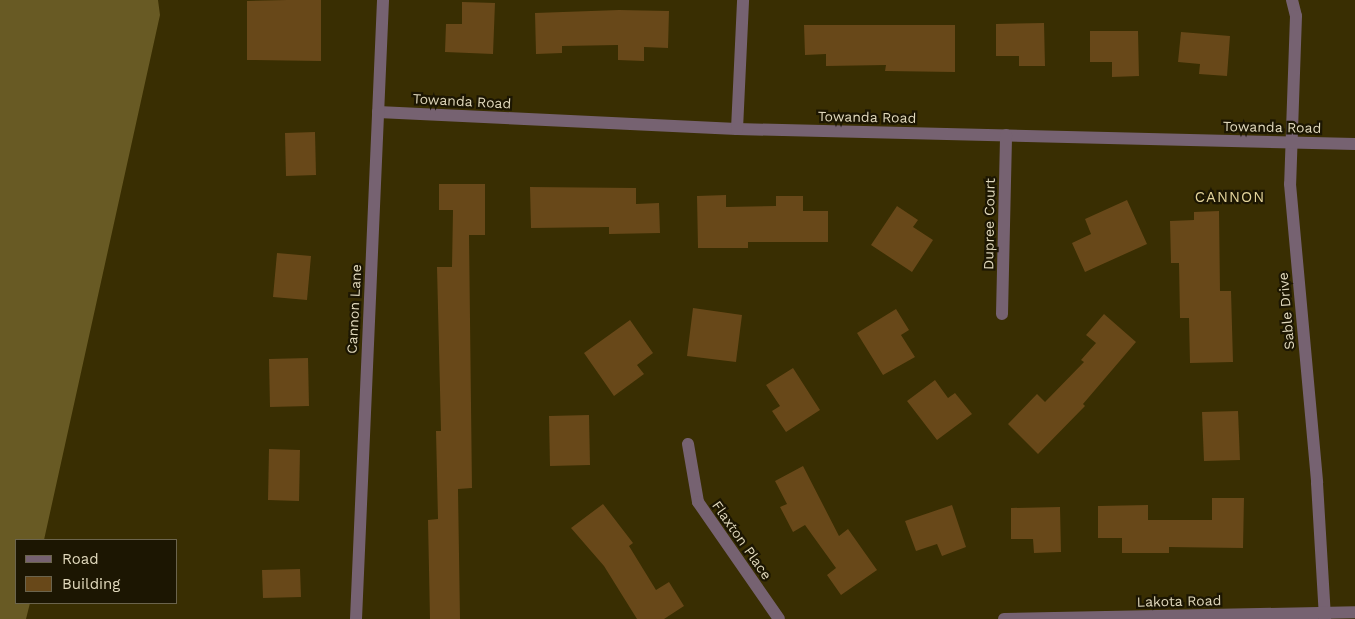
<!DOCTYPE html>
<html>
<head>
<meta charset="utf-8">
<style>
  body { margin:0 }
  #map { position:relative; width:1355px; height:619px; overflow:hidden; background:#392e02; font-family:"Work Sans",sans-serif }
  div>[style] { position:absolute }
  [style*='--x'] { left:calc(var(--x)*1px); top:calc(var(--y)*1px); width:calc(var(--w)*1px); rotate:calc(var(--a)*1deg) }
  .forest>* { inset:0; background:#685a24 }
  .building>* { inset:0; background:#684819 }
  .street>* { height:12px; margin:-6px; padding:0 6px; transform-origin:6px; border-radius:6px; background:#766271 }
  span { translate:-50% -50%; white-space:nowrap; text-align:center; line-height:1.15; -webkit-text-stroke:4.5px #1c1602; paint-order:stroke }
  .street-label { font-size:14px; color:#e1d9bd }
  .neighbourhood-label { font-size:15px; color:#e3d39a; letter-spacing:1px }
  .legend { position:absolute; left:15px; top:539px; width:162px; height:65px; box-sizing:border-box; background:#1c1602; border:1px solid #6b644d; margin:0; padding:6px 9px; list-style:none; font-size:15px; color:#e1d9bd }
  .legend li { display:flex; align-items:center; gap:10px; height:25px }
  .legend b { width:25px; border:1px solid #6b644d }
</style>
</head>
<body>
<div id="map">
  <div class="forest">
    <div style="clip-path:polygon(0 0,158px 0,160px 15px,44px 540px,16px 540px,16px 603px,30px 603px,26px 619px,0 619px)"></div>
  </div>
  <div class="building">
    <div style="clip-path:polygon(287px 0,321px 0,321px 61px,247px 60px,247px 1px)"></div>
    <div style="clip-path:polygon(462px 2px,495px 3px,493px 54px,445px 52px,446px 24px,462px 24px)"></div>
    <div style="clip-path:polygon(619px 10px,669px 11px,668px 48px,644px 47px,644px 61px,618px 60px,618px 45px,562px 46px,562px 53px,536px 54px,535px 13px)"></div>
    <div style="clip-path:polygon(1044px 23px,1045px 66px,1019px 66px,1019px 56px,996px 56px,996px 24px)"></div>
    <div style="clip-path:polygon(804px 25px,955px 25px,955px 72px,885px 71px,886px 65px,826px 66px,826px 54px,805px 55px)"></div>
    <div style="clip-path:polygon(1090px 31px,1138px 31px,1139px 76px,1112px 77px,1112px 62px,1090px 62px)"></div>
    <div style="clip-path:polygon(1181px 32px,1230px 36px,1227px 76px,1199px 74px,1200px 64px,1178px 62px)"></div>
    <div style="clip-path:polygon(315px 132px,316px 175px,286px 176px,285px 133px)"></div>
    <div style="clip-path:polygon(439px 184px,485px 184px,485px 235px,469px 235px,472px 488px,458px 489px,460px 619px,430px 619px,428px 520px,438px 519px,436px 431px,441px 431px,437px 267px,452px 267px,453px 210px,439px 210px)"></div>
    <div style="clip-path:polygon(530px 187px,636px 188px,636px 204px,659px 203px,660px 233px,609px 234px,609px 227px,531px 228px)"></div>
    <div style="clip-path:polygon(726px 195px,726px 207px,776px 206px,776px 196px,803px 196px,803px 211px,828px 211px,828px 242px,748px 242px,748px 248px,698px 248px,697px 196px)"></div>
    <div style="clip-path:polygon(1127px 200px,1147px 244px,1085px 272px,1072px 243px,1091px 234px,1085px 219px)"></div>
    <div style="clip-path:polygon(897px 206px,918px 220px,913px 227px,933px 240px,912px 272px,871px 245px)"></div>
    <div style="clip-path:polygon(1219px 211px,1220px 291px,1231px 291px,1233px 362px,1190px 363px,1189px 318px,1180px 318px,1179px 263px,1171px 263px,1170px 221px,1194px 220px,1194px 212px)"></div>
    <div style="clip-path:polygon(277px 253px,311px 256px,307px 300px,273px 297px)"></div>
    <div style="clip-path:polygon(693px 308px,742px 315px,736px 362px,687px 356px)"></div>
    <div style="clip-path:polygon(896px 309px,909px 330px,901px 335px,915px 357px,883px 375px,857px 333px)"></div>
    <div style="clip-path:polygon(1104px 314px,1136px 342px,1083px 404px,1085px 406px,1038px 454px,1008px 424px,1037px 394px,1045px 402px,1084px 362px,1081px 360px,1096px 343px,1086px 335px)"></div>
    <div style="clip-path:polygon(630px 320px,653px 353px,637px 365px,644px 374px,614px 396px,584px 353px)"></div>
    <div style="clip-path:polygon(308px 358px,309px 406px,270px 407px,269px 359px)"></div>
    <div style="clip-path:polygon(793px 368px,820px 410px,786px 432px,772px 411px,780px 406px,766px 385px)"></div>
    <div style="clip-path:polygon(935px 380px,948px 398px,955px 393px,972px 414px,937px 440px,907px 401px)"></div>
    <div style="clip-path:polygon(1238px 411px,1240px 460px,1204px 461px,1202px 412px)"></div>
    <div style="clip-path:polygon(589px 415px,590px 465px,550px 466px,549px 416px)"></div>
    <div style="clip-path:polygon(269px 449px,300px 450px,299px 501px,268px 500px)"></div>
    <div style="clip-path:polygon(803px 466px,839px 536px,848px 529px,877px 570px,841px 595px,827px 575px,836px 568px,805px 525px,793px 532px,780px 507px,787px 504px,775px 481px)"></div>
    <div style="clip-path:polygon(1212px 498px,1244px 498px,1243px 548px,1169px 547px,1169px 553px,1122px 553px,1122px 538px,1098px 538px,1098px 506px,1148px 505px,1148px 520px,1212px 520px)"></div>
    <div style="clip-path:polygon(603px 504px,633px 543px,629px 546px,656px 590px,669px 582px,684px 606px,664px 619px,637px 619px,604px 566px,571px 528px)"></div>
    <div style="clip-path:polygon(952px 505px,966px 547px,942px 556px,937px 544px,916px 551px,905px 521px)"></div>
    <div style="clip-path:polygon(1060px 507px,1061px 552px,1034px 553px,1033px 539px,1011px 539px,1011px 508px)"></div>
    <div style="clip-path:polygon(300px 569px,301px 597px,263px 598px,262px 570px)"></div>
  </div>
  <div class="street">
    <div style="--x:1292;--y:0;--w:16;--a:76"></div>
    <div style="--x:1296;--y:16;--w:168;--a:92"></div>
    <div style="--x:1290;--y:184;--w:300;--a:84.8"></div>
    <div style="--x:1317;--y:483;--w:136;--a:86.6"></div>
    <div style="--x:378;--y:112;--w:359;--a:2.7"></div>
    <div style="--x:737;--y:129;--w:618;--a:1.39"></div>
    <div style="--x:737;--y:129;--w:129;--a:-87.3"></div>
    <div style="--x:1002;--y:314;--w:179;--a:-88.7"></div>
    <div style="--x:688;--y:444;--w:59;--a:80.2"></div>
    <div style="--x:698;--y:502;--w:142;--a:55.3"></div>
    <div style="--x:356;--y:619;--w:620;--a:-87.5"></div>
    <div style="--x:1004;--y:619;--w:351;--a:-1.1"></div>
  </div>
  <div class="street-label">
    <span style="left:462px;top:101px;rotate:3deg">Towanda Road</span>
    <span style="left:867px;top:117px;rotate:1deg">Towanda Road</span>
    <span style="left:1272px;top:127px;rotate:1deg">Towanda Road</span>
    <span style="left:989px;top:224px;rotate:-89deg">Dupree Court</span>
    <span style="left:354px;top:309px;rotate:-87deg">Cannon Lane</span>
    <span style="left:1286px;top:311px;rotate:-95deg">Sable Drive</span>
    <span style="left:742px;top:540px;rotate:55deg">Flaxton Place</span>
    <span style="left:1179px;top:601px;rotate:-1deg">Lakota Road</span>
  </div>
  <div class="neighbourhood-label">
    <span style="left:1230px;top:198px">CANNON</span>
  </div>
  <ul class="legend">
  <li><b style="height:6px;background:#766271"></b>Road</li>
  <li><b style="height:14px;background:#684819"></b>Building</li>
  </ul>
</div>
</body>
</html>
